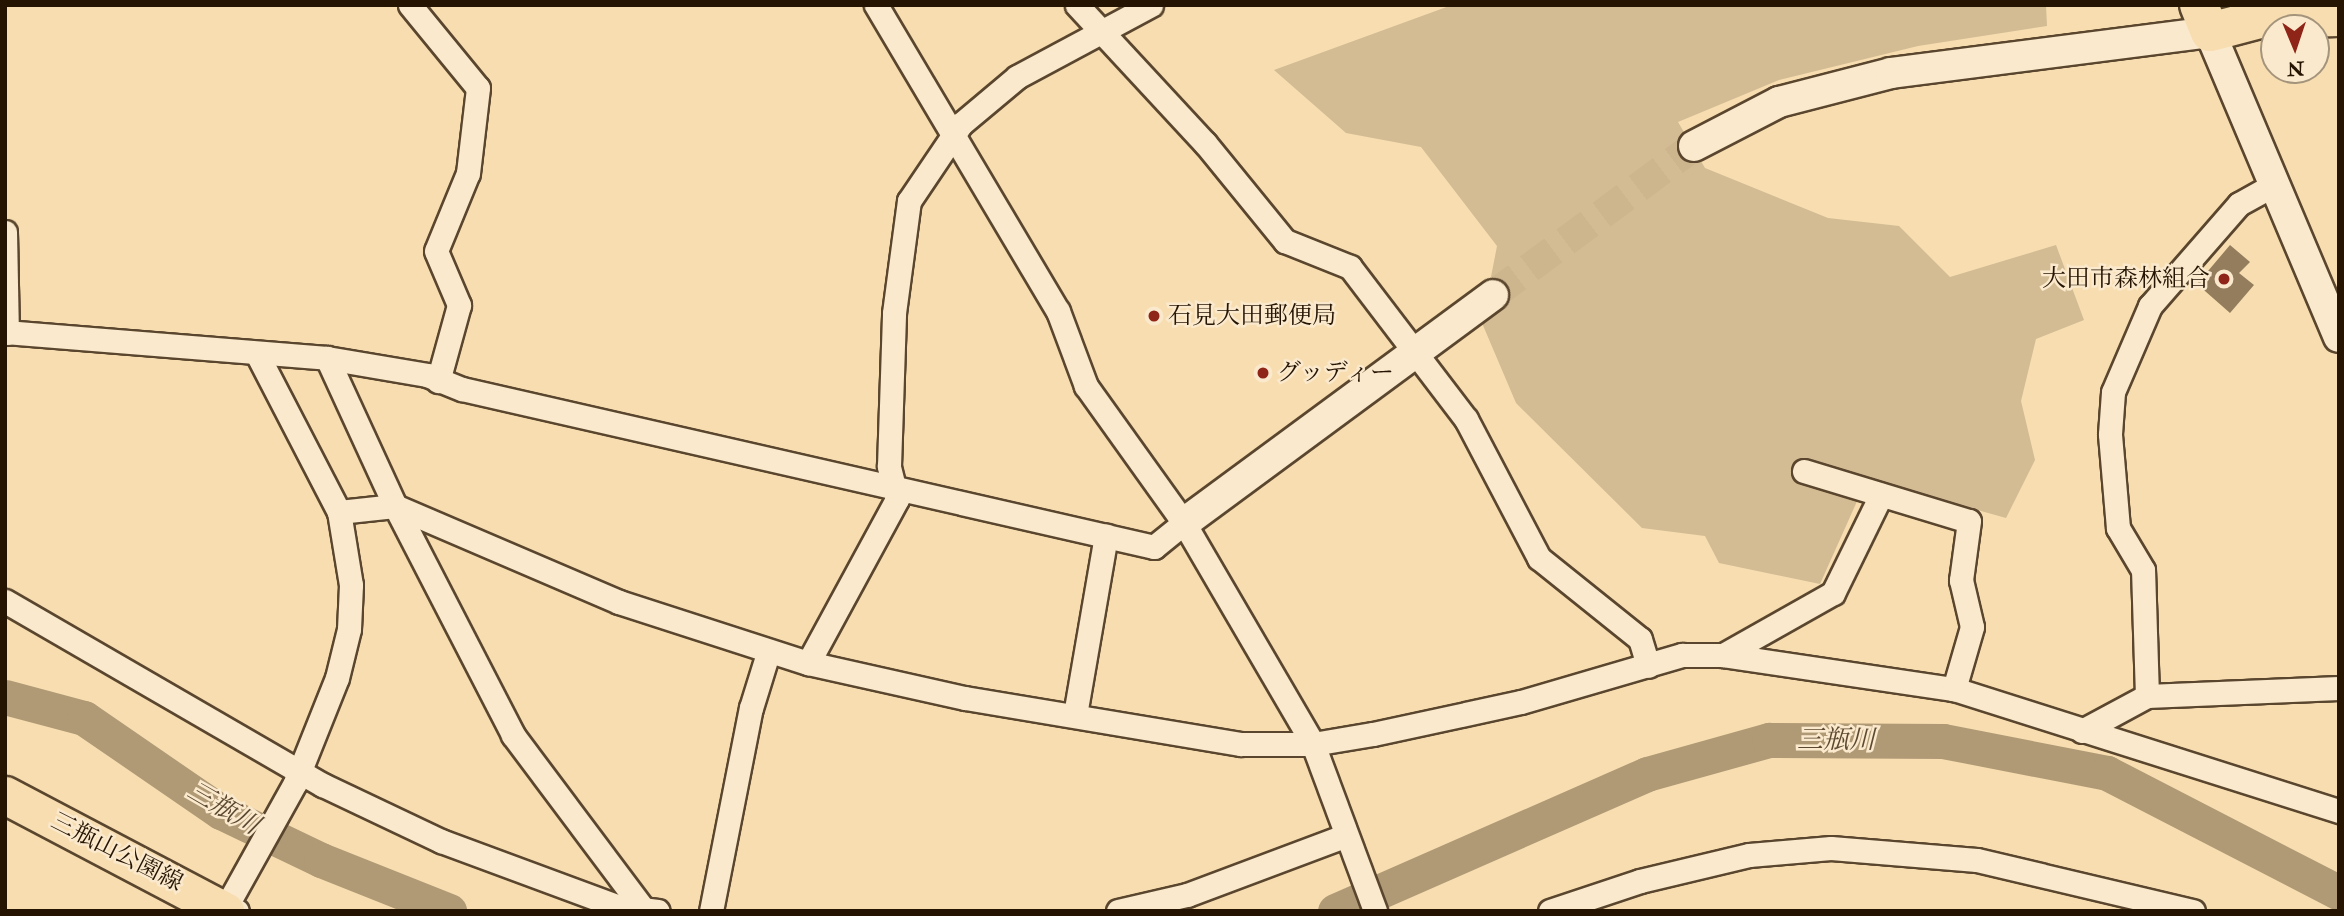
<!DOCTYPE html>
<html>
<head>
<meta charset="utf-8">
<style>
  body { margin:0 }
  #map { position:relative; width:2344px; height:916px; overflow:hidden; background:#f7ddb0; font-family:"IM FELL Double Pica","Noto Serif JP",serif }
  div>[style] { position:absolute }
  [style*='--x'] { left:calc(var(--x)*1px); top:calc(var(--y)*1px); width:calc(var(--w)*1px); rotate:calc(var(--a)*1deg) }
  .green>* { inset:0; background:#d3bb93 }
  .river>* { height:35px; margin:-17.5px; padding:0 17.5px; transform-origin:17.5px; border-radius:17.5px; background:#b09975 }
  .building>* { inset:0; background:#937d5d }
  .tertiary-tunnel>* { height:30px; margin-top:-15px; transform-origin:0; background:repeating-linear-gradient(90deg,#cdb58d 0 30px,transparent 0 45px) }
  .roads { filter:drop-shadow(2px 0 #5a462e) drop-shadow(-2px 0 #5a462e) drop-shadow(0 2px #5a462e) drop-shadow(0 -2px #5a462e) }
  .minor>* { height:23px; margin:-11.5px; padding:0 11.5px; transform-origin:11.5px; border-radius:11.5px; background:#fae9cc }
  .tertiary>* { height:30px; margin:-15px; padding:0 15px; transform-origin:15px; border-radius:15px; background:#fae9cc }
  .primary>* { height:37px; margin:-18.5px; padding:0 18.5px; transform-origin:18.5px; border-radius:18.5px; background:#f7ddb0 }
  .trunk>* { height:38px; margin:-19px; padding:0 19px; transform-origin:19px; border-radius:19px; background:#f7ddb0 }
  .dots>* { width:19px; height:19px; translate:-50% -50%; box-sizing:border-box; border:4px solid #fae9cc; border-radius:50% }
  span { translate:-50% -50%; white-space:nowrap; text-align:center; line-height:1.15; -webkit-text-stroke:5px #fae9cc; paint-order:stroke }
  .poi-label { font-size:24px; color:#261403 }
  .right { translate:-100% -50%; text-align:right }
  .left { translate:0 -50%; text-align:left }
  .street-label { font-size:24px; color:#261403 }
  .water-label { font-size:26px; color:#5d4931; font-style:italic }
  .frame { position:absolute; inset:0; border:7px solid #261403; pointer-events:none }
  .north { position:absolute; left:2260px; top:14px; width:70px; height:70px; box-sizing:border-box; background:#fae9cc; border:2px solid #a5947c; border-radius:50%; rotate:178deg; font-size:19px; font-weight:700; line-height:28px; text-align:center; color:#261403 }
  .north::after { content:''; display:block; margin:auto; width:24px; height:32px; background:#8f2418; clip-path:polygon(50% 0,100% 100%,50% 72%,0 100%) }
</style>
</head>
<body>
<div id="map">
  <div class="green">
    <div style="clip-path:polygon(1452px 5px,2046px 5px,2047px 26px,1918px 46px,1779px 80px,1678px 122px,1705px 168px,1828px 218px,1899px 226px,1950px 277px,2056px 245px,2084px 320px,2036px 339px,2021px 401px,2035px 460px,2006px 518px,1867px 479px,1820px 584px,1719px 563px,1705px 536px,1642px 528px,1516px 403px,1482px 323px,1497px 246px,1421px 147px,1346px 133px,1274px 70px)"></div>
  </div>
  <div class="river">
    <div style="--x:5;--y:697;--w:82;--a:14.9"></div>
    <div style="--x:84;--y:718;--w:166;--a:34.5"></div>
    <div style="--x:221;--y:812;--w:111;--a:25.6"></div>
    <div style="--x:321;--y:860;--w:138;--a:21.7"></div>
    <div style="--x:1335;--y:911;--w:341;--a:-23.7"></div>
    <div style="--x:1647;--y:774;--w:127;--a:-15.6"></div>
    <div style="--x:1769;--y:740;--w:174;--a:0.3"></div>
    <div style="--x:1943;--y:741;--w:167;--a:11"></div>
    <div style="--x:2107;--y:773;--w:261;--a:27.3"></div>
  </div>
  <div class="building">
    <div style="clip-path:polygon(2230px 245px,2250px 262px,2239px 273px,2254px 285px,2230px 313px,2197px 284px)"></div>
  </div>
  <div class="tertiary-tunnel">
    <div style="--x:1493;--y:295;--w:250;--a:-36.5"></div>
  </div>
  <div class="roads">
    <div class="minor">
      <div style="--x:410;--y:5;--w:107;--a:50.7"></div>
      <div style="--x:478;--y:88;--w:86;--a:96.7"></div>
      <div style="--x:468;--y:173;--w:84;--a:112.3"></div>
      <div style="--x:436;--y:251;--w:59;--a:66.9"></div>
      <div style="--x:459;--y:305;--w:79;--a:105.4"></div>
      <div style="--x:876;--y:5;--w:356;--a:59.3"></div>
      <div style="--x:1058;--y:311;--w:80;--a:69.5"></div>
      <div style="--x:1086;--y:386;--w:168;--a:54.4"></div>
      <div style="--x:1184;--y:523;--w:256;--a:59.7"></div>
      <div style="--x:1313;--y:744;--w:178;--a:69.6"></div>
      <div style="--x:1077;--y:5;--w:188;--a:47.2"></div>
      <div style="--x:1205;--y:143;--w:127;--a:50.8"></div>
      <div style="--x:1285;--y:241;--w:70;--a:21.8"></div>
      <div style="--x:1350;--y:267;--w:191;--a:52.7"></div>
      <div style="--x:1466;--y:419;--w:157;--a:62.3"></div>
      <div style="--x:1539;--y:558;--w:129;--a:38.7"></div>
      <div style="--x:1640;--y:639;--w:28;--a:73"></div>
      <div style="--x:5;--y:232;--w:101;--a:88.9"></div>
      <div style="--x:5;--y:332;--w:323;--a:4.6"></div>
      <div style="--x:327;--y:358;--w:101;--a:9.6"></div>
      <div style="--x:427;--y:375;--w:38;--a:22"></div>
      <div style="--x:462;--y:389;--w:710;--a:12.86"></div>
      <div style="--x:1154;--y:547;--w:38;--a:-39"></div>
      <div style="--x:327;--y:358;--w:163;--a:65.3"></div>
      <div style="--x:395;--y:506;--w:258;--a:62.7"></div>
      <div style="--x:513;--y:735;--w:217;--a:53.2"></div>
      <div style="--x:1804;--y:471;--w:172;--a:16.9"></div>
      <div style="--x:1969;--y:521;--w:60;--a:97.7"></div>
      <div style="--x:1961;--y:580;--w:48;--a:76.8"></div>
      <div style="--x:1972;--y:627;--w:65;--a:106.2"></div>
      <div style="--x:339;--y:512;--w:56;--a:-6.1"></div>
      <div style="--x:395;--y:506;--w:244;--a:23.2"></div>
      <div style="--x:619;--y:602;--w:199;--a:17.9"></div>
      <div style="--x:808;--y:663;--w:161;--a:12.6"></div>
      <div style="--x:965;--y:698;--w:280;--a:9.5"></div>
      <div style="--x:1241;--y:744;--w:72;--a:0"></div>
      <div style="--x:1313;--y:744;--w:61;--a:-9.5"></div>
      <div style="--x:1373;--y:734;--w:151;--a:-12.2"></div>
      <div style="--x:1521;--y:702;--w:168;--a:-16.3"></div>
      <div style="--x:1682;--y:655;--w:41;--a:0"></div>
      <div style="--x:1723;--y:655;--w:233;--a:8.4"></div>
      <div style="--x:1954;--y:689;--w:404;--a:17.6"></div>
      <div style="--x:5;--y:601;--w:367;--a:30.1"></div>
      <div style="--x:323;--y:785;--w:131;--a:25.4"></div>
      <div style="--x:441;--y:841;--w:188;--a:20.3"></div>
      <div style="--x:617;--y:906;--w:41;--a:7"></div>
      <div style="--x:1723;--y:655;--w:126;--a:-29.4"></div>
      <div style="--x:1833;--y:593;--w:109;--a:-63.9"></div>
      <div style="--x:808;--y:663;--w:187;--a:-61.5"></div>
      <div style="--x:897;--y:499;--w:34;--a:-104"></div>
      <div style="--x:889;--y:466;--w:153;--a:-88.1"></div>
      <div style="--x:894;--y:313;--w:113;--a:-82.4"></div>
      <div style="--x:909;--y:201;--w:93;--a:-56"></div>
      <div style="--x:961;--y:124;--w:73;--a:-40"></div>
      <div style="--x:1017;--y:77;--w:152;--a:-28.2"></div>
      <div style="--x:2147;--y:696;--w:126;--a:-91.8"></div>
      <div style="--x:2143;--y:570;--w:49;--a:-120.8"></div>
      <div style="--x:2118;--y:528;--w:94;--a:-94.9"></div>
      <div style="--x:2110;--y:434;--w:42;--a:-85.9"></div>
      <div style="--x:2113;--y:392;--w:94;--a:-66.7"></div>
      <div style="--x:2150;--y:306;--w:135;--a:-48.9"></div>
      <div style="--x:2239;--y:204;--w:39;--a:-29"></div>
      <div style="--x:1075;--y:715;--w:182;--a:-80.2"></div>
      <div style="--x:2082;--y:731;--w:74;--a:-28.3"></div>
      <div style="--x:2147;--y:696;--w:192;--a:-2.4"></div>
      <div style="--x:237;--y:911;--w:12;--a:-160"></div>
      <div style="--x:226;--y:907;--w:142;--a:-60.9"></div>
      <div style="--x:295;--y:783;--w:113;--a:-68.2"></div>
      <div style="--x:337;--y:678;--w:50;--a:-76.2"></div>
      <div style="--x:349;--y:629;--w:44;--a:-87.4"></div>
      <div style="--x:351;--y:585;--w:74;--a:-99.3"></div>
      <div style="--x:339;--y:512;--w:176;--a:-117.4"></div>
      <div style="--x:711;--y:911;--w:207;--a:-78.9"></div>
      <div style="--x:751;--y:708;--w:58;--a:-72.8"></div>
      <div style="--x:1118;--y:911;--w:71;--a:-13.1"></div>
      <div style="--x:1187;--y:895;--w:168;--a:-20.6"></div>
      <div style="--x:1550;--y:911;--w:95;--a:-18.4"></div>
      <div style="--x:1640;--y:881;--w:112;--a:-13.4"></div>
      <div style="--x:1749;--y:855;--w:82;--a:-4.9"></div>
      <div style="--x:1831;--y:848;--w:146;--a:4.7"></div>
      <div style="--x:1977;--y:860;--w:222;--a:13.3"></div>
    </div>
    <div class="tertiary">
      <div style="--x:1694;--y:146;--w:96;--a:-27.4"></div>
      <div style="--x:1779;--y:102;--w:116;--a:-14.5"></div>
      <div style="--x:1891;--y:73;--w:322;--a:-7.3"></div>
      <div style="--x:2210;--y:32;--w:331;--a:67.1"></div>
      <div style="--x:1184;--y:523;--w:384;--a:-36.4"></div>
    </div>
    <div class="primary">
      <div style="--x:5;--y:795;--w:249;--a:27.8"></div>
    </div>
    <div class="trunk">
      <div style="--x:2199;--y:5;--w:29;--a:68"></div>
      <div style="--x:2210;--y:32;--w:52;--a:-14.6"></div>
      <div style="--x:2260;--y:19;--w:79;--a:-1.5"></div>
    </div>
  </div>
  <div class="dots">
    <div style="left:2224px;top:279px;background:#8f2418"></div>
    <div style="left:1154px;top:316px;background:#8f2418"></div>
    <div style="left:1263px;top:373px;background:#8f2418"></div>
  </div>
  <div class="poi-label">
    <span class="right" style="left:2210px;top:279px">大田市森林組合</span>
    <span class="left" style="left:1168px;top:316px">石見大田郵便局</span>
    <span class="left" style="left:1277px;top:373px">グッディー</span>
  </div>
  <div class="street-label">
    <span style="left:117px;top:852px;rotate:27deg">三瓶山公園線</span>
  </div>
  <div class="water-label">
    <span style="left:1836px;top:741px">三瓶川</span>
    <span style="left:223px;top:809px;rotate:30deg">三瓶川</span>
  </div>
  <div class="frame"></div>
  <div class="north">N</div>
</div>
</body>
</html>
